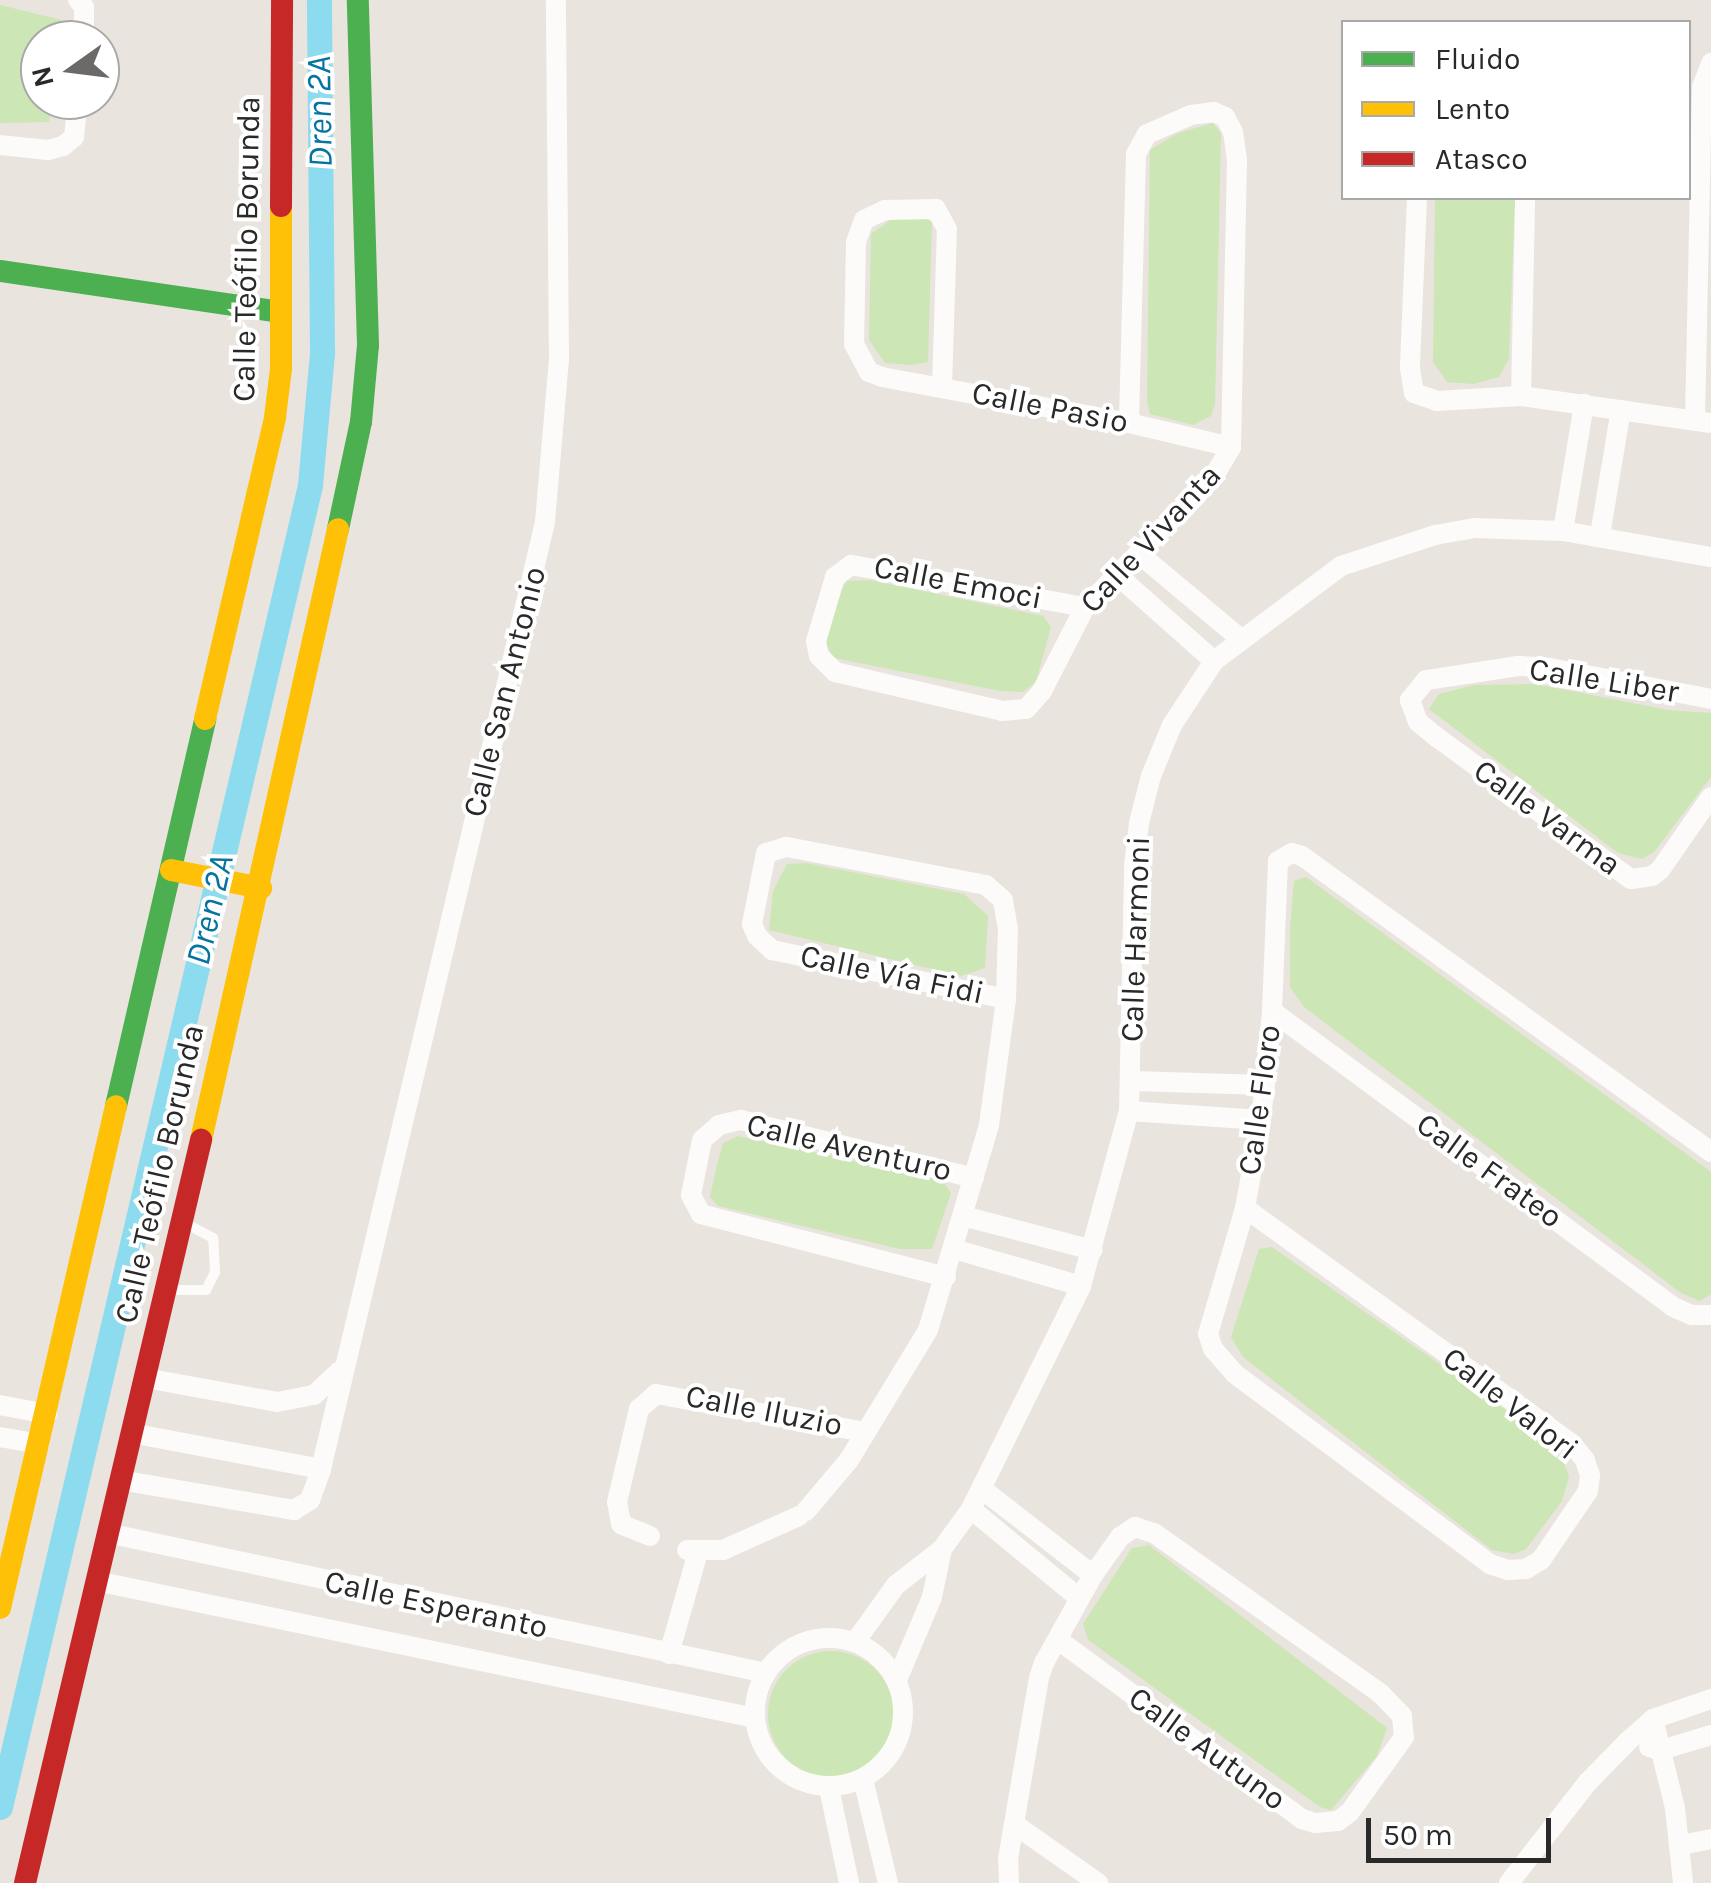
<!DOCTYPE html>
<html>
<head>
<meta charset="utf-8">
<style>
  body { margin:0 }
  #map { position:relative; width:1711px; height:1883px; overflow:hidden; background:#e9e4de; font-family:Karla,sans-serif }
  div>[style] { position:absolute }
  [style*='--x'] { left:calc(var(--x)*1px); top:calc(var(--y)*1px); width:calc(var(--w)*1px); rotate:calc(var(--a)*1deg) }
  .green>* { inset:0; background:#cce6b5 }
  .round { border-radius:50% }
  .canal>* { height:25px; margin:-12.5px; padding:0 12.5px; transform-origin:12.5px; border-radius:12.5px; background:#8ddbee }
  .lane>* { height:10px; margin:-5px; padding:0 5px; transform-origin:5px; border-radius:5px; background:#fcfbfa }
  .street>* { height:20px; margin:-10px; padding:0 10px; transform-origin:10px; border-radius:10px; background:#fcfbfa }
  .street>.ring { margin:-10px; padding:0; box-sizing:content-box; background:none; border:20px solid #fcfbfa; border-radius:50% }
  .fast>* { height:22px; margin:-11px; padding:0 11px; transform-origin:11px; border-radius:11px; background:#4caf50 }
  .slow>* { height:22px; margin:-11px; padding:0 11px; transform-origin:11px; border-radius:11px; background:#ffc107 }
  .jam>* { height:22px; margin:-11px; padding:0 11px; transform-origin:11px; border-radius:11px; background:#c62828 }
  span { translate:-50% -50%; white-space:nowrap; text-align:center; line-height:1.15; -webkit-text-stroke:8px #fff; paint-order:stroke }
  .street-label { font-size:32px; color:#292929 }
  .water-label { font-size:35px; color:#0574a1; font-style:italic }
  .legend { position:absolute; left:1341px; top:20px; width:350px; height:180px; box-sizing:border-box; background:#fff; border:2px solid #a9a9a9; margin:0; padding:12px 18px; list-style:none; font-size:30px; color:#292929 }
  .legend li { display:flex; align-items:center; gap:20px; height:50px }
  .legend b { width:50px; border:2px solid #a9a9a9 }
  .north { position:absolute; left:20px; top:20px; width:100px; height:100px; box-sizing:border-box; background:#fff; border:2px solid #a9a9a9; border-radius:50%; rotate:256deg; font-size:28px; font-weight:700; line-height:40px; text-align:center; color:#292929 }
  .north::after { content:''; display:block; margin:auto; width:35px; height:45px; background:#6c6a68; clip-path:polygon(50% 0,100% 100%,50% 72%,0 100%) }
  .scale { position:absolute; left:1366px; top:1818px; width:185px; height:45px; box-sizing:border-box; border:5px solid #292929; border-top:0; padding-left:12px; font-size:30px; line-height:35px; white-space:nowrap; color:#292929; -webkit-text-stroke:8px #fff; paint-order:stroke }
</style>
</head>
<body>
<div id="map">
  <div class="green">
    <div style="clip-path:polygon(0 5px,62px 20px,60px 40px,40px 40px,40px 100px,52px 100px,49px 122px,0 123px)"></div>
    <div style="clip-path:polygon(1213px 123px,1221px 133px,1215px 404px,1211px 416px,1193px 425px,1150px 414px,1147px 400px,1150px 150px,1178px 133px)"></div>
    <div style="clip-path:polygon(1435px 198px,1515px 198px,1509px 359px,1499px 377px,1473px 384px,1447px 382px,1433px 362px)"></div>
    <div style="clip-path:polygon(896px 216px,920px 216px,932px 222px,928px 362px,911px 365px,885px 363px,869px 340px,871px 234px)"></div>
    <div style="clip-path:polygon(870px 580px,1043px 616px,1051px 627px,1036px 682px,1023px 692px,1000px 691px,834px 658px,825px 643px,834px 602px,847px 581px)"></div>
    <div style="clip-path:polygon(1535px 684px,1668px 710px,1711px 713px,1711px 777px,1654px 852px,1642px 859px,1618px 853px,1429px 709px,1439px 694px,1474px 685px)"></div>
    <div style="clip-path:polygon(806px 863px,964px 894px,988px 916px,985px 968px,961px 976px,769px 930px,773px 891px,787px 864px)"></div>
    <div style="clip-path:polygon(1306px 877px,1711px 1172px,1711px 1294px,1700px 1301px,1681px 1293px,1304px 1007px,1290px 987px,1290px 929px,1294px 881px)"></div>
    <div style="clip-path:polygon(738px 1136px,942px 1180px,951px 1193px,932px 1249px,900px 1249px,718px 1206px,710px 1197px,716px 1169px,723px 1143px)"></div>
    <div style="clip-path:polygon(1272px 1247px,1517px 1418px,1562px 1457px,1569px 1477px,1562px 1501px,1526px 1549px,1514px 1554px,1492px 1550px,1243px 1357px,1231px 1337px,1259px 1249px)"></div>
    <div style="clip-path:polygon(1149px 1545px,1387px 1728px,1377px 1756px,1331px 1810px,1320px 1807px,1088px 1640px,1083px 1624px,1132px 1548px)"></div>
    <div class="round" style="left:768px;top:1651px;width:126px;height:126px"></div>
  </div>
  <div class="canal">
    <div style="--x:0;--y:1807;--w:1358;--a:-76.8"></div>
    <div style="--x:310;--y:485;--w:134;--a:-84.8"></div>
    <div style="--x:322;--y:352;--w:352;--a:-90.5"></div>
  </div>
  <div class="lane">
    <div style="--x:171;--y:1290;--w:35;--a:0"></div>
    <div style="--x:206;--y:1290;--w:20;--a:-63"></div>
    <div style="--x:215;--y:1272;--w:34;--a:-93"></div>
    <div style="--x:213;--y:1238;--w:32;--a:-152"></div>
  </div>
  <div class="street">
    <div style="--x:78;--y:0;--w:9;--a:49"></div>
    <div style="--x:84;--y:7;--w:33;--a:90"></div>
    <div style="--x:0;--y:145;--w:48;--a:5.9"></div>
    <div style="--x:48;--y:150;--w:16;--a:-15"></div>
    <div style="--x:63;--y:146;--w:14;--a:-39"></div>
    <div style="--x:74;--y:137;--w:37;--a:-84"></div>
    <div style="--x:1417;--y:198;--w:170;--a:92.4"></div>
    <div style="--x:1410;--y:368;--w:25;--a:81"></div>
    <div style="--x:1414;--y:393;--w:24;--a:19"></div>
    <div style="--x:1437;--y:401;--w:84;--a:-3.4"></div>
    <div style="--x:1521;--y:396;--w:192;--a:8.1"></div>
    <div style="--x:942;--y:387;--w:158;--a:-88.2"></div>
    <div style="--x:947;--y:229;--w:23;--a:-119"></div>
    <div style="--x:936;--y:209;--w:51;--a:178.9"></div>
    <div style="--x:885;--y:210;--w:23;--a:155"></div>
    <div style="--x:864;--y:220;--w:23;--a:110"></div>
    <div style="--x:856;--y:242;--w:102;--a:91.1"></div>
    <div style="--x:854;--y:344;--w:32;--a:62"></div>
    <div style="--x:869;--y:372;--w:14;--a:21"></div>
    <div style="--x:882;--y:377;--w:251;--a:10.5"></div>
    <div style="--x:1129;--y:423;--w:105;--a:13.2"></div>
    <div style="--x:1521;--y:396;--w:198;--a:-88.8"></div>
    <div style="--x:1695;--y:420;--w:333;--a:-88.8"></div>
    <div style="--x:1702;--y:87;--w:26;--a:-69"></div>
    <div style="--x:1563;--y:531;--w:129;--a:-80.6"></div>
    <div style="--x:1600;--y:535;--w:127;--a:-80.5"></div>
    <div style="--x:1138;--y:553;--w:134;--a:39.9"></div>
    <div style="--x:1116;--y:574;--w:131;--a:41.6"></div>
    <div style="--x:1085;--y:607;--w:238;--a:-169.8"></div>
    <div style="--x:851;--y:565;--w:20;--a:143"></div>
    <div style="--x:835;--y:577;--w:67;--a:106.5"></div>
    <div style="--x:816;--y:641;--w:15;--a:79"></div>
    <div style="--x:819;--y:656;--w:23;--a:45"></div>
    <div style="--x:835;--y:672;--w:171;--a:13.1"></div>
    <div style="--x:1002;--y:711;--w:24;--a:-5"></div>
    <div style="--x:1026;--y:709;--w:24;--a:-48"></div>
    <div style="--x:1042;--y:691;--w:94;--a:-62.9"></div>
    <div style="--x:1085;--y:607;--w:180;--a:-45.2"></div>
    <div style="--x:1212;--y:479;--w:37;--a:-59"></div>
    <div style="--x:1231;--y:447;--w:287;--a:-88.8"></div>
    <div style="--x:1237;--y:160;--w:28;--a:-98"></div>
    <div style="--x:1233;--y:132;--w:17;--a:-118"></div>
    <div style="--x:1225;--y:117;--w:12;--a:-156"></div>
    <div style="--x:1214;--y:112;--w:23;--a:173"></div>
    <div style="--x:1191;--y:115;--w:48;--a:156.6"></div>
    <div style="--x:1147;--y:134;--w:23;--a:119"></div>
    <div style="--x:1136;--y:154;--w:269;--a:91.5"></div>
    <div style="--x:1711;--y:699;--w:164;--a:-169.1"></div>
    <div style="--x:1550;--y:668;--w:32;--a:-176"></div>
    <div style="--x:1518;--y:666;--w:93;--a:171.3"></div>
    <div style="--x:1426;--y:680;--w:26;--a:129"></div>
    <div style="--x:1410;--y:700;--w:23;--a:70"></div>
    <div style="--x:1418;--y:722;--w:26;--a:39"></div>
    <div style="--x:1438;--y:738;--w:239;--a:36.2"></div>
    <div style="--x:1631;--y:879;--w:21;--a:-8"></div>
    <div style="--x:1652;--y:876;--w:10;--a:-37"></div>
    <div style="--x:1660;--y:870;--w:89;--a:-55.1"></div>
    <div style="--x:1272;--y:1011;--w:498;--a:36.4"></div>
    <div style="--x:1673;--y:1307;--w:21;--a:23"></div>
    <div style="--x:1692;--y:1315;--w:19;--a:0"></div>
    <div style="--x:1132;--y:1081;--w:133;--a:1.7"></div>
    <div style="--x:1129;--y:1111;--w:132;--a:3.9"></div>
    <div style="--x:1245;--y:1208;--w:403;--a:35.8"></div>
    <div style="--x:1572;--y:1444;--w:21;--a:51"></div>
    <div style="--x:1585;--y:1460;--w:16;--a:72"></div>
    <div style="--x:1590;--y:1475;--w:16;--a:97"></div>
    <div style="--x:1588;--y:1491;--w:83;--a:124.3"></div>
    <div style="--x:1541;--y:1560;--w:17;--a:149"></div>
    <div style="--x:1526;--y:1569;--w:18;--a:177"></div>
    <div style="--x:1508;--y:1570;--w:19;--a:-162"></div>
    <div style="--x:1490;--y:1564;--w:318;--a:-143.3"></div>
    <div style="--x:1235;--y:1374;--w:33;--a:-131"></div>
    <div style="--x:1213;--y:1349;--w:16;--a:-108"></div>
    <div style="--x:1208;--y:1334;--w:131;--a:-73.6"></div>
    <div style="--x:1245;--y:1208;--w:89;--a:-79.7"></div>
    <div style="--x:1261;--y:1120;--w:110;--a:-84.2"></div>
    <div style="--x:1272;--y:1011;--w:150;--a:-87.7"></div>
    <div style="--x:1278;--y:861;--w:16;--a:-30"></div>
    <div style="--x:1292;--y:853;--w:10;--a:17"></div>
    <div style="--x:1302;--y:856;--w:505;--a:35.89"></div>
    <div style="--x:963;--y:1216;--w:134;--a:14.7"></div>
    <div style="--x:954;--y:1249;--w:132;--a:16.2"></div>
    <div style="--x:946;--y:1277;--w:253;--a:-165.6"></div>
    <div style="--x:701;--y:1214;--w:21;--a:-118"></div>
    <div style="--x:691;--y:1195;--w:56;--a:-78.7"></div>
    <div style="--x:702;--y:1140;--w:23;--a:-41"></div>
    <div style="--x:719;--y:1125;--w:23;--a:-13"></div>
    <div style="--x:741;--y:1120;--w:240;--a:14"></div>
    <div style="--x:145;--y:1378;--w:134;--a:10.3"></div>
    <div style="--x:277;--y:1402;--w:38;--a:-11"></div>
    <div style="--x:314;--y:1395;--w:35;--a:-43"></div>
    <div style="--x:0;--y:1405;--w:48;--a:10.8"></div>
    <div style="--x:131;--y:1433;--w:193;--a:10.7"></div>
    <div style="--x:0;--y:1437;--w:40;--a:10"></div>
    <div style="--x:120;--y:1480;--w:177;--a:9.8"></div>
    <div style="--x:294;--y:1510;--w:19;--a:-32"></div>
    <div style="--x:310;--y:1500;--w:33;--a:-70"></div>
    <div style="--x:321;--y:1469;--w:973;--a:-76.69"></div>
    <div style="--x:545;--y:522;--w:163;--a:-85.1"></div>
    <div style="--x:559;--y:360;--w:360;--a:-90.5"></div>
    <div style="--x:982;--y:1489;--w:140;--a:37.8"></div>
    <div style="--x:971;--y:1509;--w:140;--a:39.5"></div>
    <div style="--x:806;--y:1511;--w:67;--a:-49.9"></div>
    <div style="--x:849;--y:1460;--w:152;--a:-58.7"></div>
    <div style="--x:928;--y:1330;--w:214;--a:-73.4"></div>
    <div style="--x:989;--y:1125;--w:127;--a:-82.3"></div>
    <div style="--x:1006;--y:999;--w:70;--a:-88.4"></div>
    <div style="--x:1008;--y:929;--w:29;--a:-100"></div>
    <div style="--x:1003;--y:900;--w:23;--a:-139"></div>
    <div style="--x:986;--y:885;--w:204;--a:-169.2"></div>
    <div style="--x:786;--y:847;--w:21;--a:163"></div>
    <div style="--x:766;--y:853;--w:72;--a:101.2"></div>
    <div style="--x:752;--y:924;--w:13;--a:67"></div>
    <div style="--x:757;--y:936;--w:21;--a:43"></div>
    <div style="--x:772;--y:950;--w:239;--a:11.8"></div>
    <div style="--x:107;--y:1533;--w:674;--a:11.99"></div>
    <div style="--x:650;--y:1536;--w:31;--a:-158"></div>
    <div style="--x:621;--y:1524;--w:22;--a:-100"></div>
    <div style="--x:617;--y:1502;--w:96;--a:-76.7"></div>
    <div style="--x:639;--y:1409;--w:23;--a:-41"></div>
    <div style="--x:656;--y:1394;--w:212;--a:10.3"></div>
    <div style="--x:687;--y:1550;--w:36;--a:0"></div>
    <div style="--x:723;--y:1550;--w:83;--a:-24.1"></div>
    <div style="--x:96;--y:1581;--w:673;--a:11.74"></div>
    <div class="ring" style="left:755px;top:1638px;width:128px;height:128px"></div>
    <div style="--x:855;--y:1642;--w:70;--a:-54.3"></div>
    <div style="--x:896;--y:1585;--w:58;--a:-38"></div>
    <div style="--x:942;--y:1549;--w:49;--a:-54.1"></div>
    <div style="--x:971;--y:1509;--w:249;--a:-63.7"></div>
    <div style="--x:1081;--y:1286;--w:181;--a:-74.7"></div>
    <div style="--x:1129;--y:1111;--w:245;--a:-88.8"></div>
    <div style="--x:1134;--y:866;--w:43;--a:-83.4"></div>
    <div style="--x:1139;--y:823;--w:49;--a:-75.7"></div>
    <div style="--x:1151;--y:776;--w:55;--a:-67.6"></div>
    <div style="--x:1172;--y:725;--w:77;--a:-56.7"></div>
    <div style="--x:1214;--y:661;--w:159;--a:-36.8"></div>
    <div style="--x:1341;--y:566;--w:99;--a:-18.3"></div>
    <div style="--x:1435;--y:535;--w:41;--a:-9.9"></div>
    <div style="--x:1475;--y:528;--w:88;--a:2"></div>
    <div style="--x:1563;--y:531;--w:150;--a:10"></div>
    <div style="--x:669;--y:1654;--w:106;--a:-74.1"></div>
    <div style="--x:897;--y:1680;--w:90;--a:-67.1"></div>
    <div style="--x:932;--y:1597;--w:49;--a:-78.2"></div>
    <div style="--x:1653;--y:1719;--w:92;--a:76.1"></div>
    <div style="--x:1675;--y:1808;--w:75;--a:83.9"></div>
    <div style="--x:1649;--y:1747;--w:12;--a:14"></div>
    <div style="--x:1661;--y:1750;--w:52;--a:-16.7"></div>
    <div style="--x:863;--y:1779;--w:107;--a:76.5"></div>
    <div style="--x:829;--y:1788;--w:97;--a:78.1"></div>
    <div style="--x:1014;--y:1824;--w:103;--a:35.1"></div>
    <div style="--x:1681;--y:1845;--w:31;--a:-11"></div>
    <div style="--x:1009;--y:1883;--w:24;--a:-92"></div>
    <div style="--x:1008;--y:1859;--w:184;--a:-80.3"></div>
    <div style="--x:1039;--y:1678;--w:16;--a:-72"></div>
    <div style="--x:1044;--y:1663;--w:101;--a:-60.9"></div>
    <div style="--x:1093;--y:1575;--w:47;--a:-54.6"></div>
    <div style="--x:1120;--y:1537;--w:18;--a:-34"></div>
    <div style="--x:1135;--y:1527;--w:20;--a:18"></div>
    <div style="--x:1154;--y:1533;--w:277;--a:35.3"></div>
    <div style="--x:1380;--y:1693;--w:32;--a:46"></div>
    <div style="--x:1402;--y:1716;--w:21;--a:85"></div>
    <div style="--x:1404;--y:1737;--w:92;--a:125.8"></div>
    <div style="--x:1350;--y:1812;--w:15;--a:143"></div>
    <div style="--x:1338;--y:1821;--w:23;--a:175"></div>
    <div style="--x:1315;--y:1823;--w:14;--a:-163"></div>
    <div style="--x:1302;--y:1819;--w:303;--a:-143.7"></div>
    <div style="--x:1509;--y:1883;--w:128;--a:-52"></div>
    <div style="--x:1588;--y:1782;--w:57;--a:-45.7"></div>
    <div style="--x:1628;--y:1741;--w:33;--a:-41"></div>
    <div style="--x:1653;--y:1719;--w:61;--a:-19"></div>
  </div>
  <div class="fast">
    <div style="--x:0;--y:271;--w:284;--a:8.3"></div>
    <div style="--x:338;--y:529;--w:109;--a:-77.9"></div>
    <div style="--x:361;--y:422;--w:77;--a:-84.8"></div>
    <div style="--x:368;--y:345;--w:345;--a:-91.7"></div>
    <div style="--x:116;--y:1106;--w:397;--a:-77"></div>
  </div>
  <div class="slow">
    <div style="--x:205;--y:719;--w:310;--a:-76.9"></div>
    <div style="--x:275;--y:417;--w:48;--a:-82.9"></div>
    <div style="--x:281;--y:369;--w:163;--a:-90"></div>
    <div style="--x:171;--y:870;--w:92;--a:11.3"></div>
    <div style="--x:201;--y:1140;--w:626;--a:-77.36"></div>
    <div style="--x:0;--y:1608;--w:515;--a:-76.99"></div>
  </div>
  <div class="jam">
    <div style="--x:281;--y:206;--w:206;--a:-89.7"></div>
    <div style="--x:25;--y:1883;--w:764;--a:-76.67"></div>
  </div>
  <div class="street-label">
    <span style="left:247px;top:249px;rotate:-89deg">Calle Teófilo Borunda</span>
    <span style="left:1050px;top:408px;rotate:11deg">Calle Pasio</span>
    <span style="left:1151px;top:539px;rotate:-47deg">Calle Vivanta</span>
    <span style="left:958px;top:583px;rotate:11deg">Calle Emoci</span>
    <span style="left:1604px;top:681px;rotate:9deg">Calle Liber</span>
    <span style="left:505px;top:692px;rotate:-76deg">Calle San Antonio</span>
    <span style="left:1547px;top:818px;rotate:36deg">Calle Varma</span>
    <span style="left:1136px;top:939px;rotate:-88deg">Calle Harmoni</span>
    <span style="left:892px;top:975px;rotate:12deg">Calle Vía Fidi</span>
    <span style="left:1260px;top:1100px;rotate:-82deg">Calle Floro</span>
    <span style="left:849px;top:1148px;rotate:13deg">Calle Aventuro</span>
    <span style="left:1489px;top:1171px;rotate:36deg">Calle Frateo</span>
    <span style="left:160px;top:1174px;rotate:-77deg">Calle Teófilo Borunda</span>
    <span style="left:1510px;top:1404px;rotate:38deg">Calle Valori</span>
    <span style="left:764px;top:1411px;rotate:11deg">Calle Iluzio</span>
    <span style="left:436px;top:1605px;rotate:12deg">Calle Esperanto</span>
    <span style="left:1207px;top:1749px;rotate:36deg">Calle Autuno</span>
  </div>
  <div class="water-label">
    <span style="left:320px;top:112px;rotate:-91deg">Dren 2A</span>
    <span style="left:210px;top:910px;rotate:-77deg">Dren 2A</span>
  </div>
  <ul class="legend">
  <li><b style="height:12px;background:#4caf50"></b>Fluido</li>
  <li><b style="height:12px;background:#ffc107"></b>Lento</li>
  <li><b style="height:12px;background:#c62828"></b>Atasco</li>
  </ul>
  <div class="north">N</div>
  <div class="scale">50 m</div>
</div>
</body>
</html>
